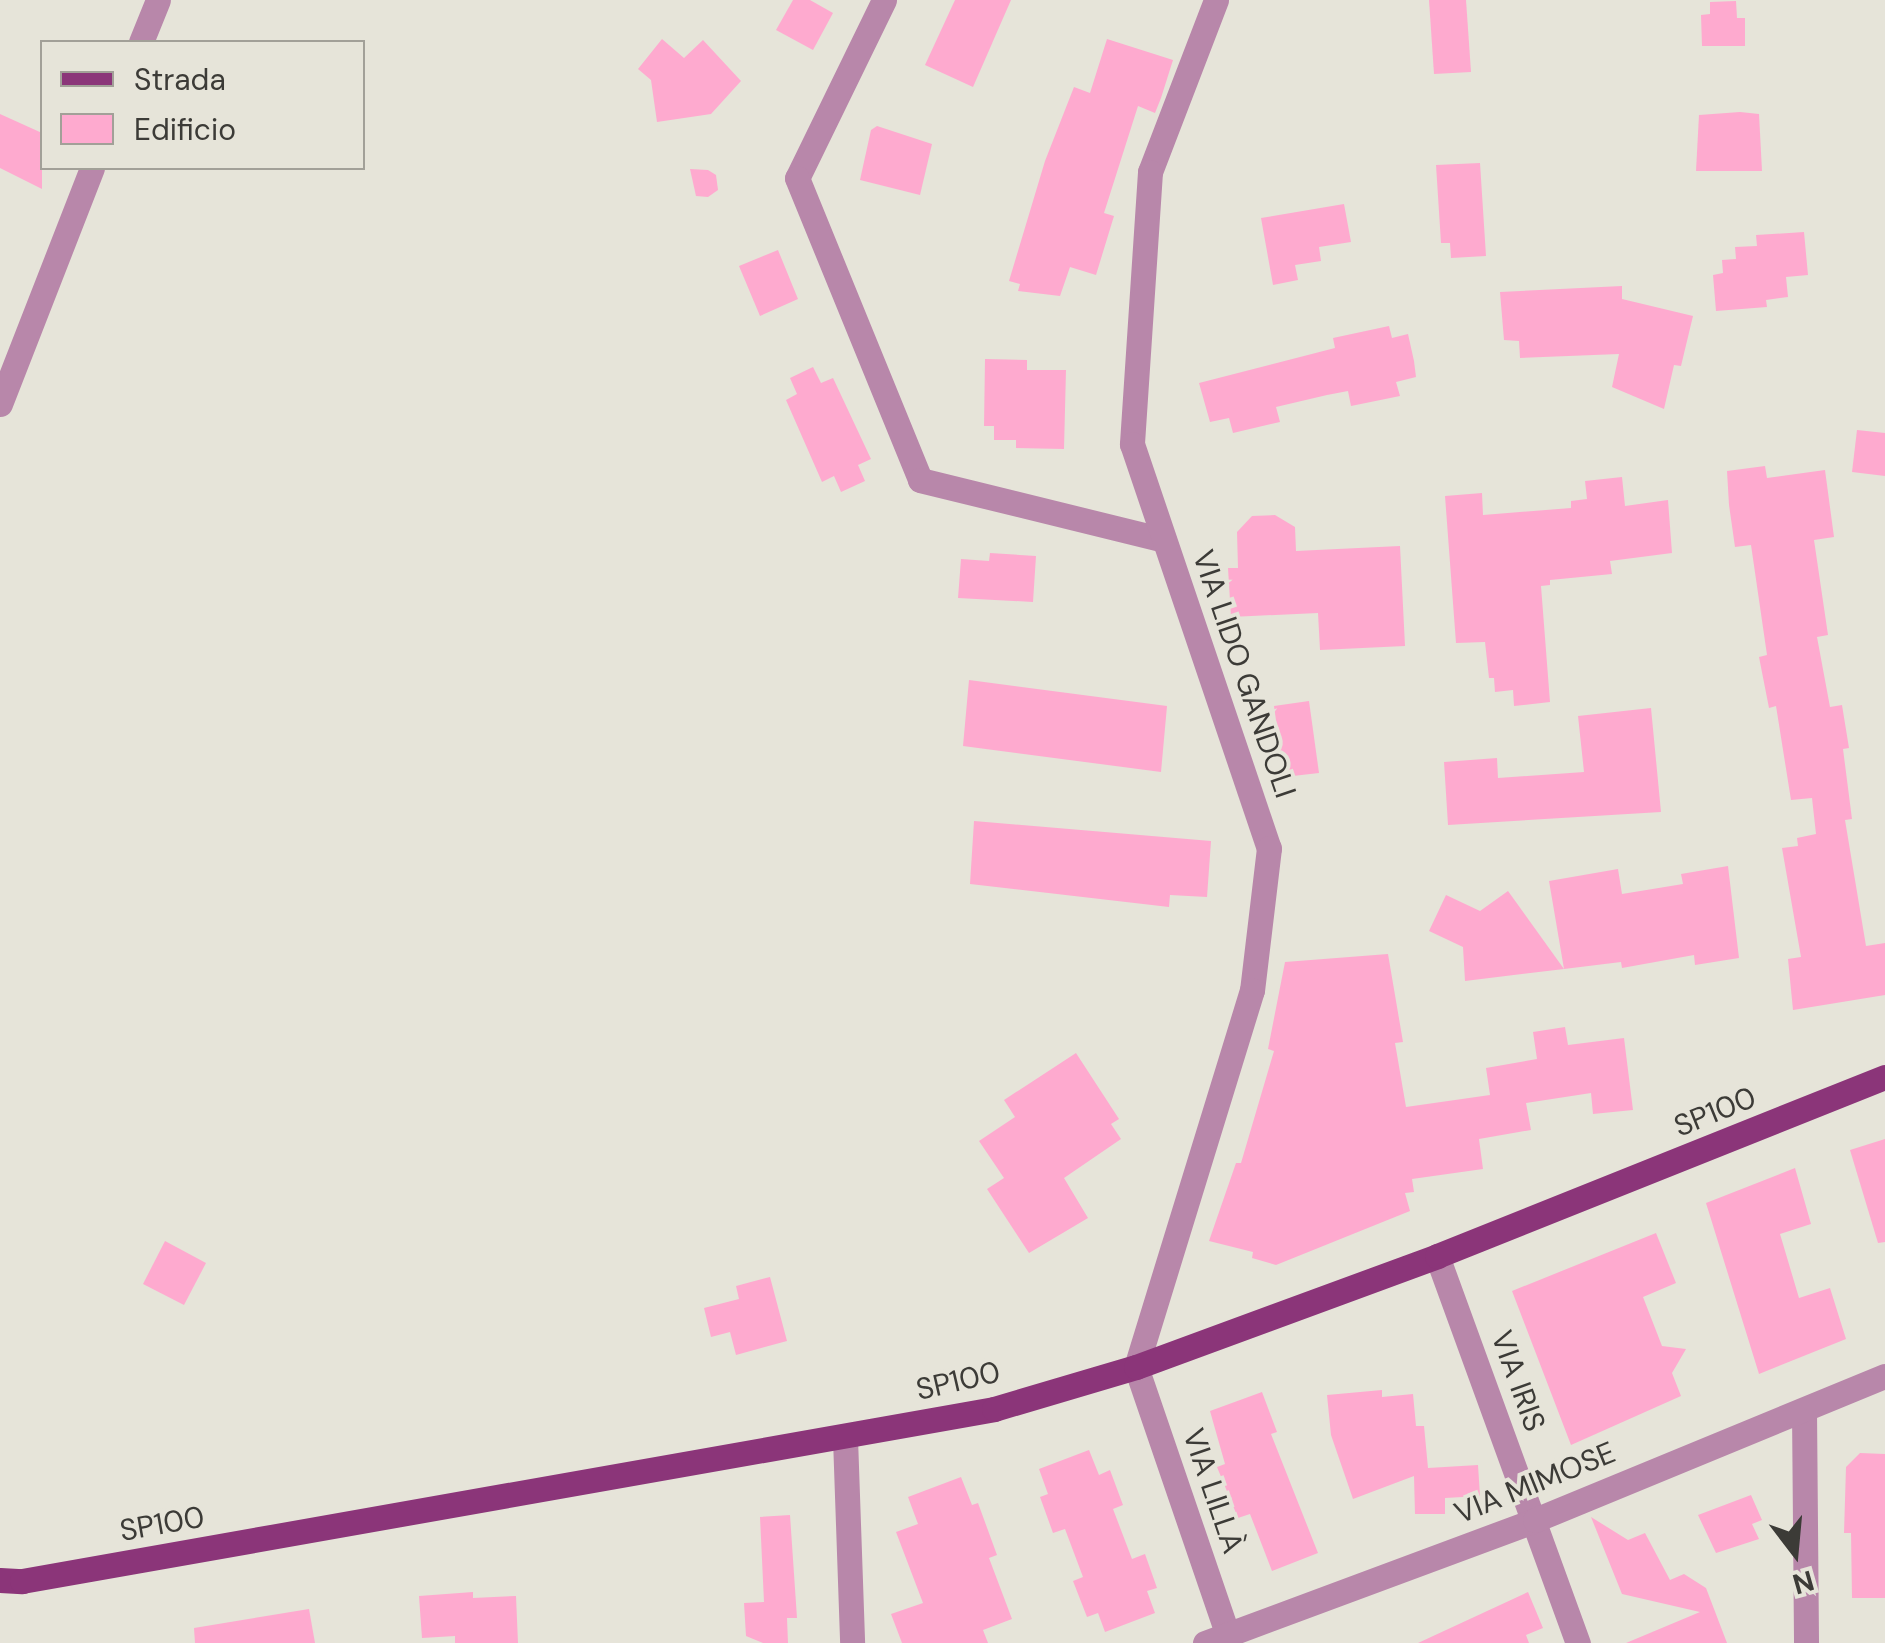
<!DOCTYPE html>
<html>
<head>
<meta charset="utf-8">
<style>
  body { margin:0 }
  #map { position:relative; width:1885px; height:1643px; overflow:hidden; background:#e6e4d9; font-family:"DM Sans",sans-serif }
  div>[style] { position:absolute }
  [style*='--x'] { left:calc(var(--x)*1px); top:calc(var(--y)*1px); width:calc(var(--w)*1px); rotate:calc(var(--a)*1deg) }
  .building>* { inset:0; background:#feaacf }
  .minor>* { height:25px; margin:-12.5px; padding:0 12.5px; transform-origin:12.5px; border-radius:12.5px; background:#b887aa }
  .major>* { height:25px; margin:-12.5px; padding:0 12.5px; transform-origin:12.5px; border-radius:12.5px; background:#8b3579 }
  span { translate:-50% -50%; white-space:nowrap; text-align:center; line-height:1.15; -webkit-text-stroke:8px #e6e4d9; paint-order:stroke }
  .street-label { font-size:30px; color:#3c3b37 }
  .legend { position:absolute; left:40px; top:40px; width:325px; height:130px; box-sizing:border-box; background:#e6e4d9; border:2px solid #a2a098; margin:0; padding:12px 18px; list-style:none; font-size:30px; color:#3c3b37 }
  .legend li { display:flex; align-items:center; gap:20px; height:50px }
  .legend b { width:50px; border:2px solid #a2a098 }
  .north { position:absolute; left:1745px; top:1503px; width:100px; height:100px; -webkit-text-stroke:8px #e6e4d9; paint-order:stroke; rotate:164deg; font-size:28px; font-weight:700; line-height:40px; text-align:center; color:#3c3b37 }
  .north::after { content:''; display:block; margin:auto; width:35px; height:45px; background:#3c3b37; clip-path:polygon(50% 0,100% 100%,50% 72%,0 100%) }
</style>
</head>
<body>
<div id="map">
  <div class="building">
    <div style="clip-path:polygon(793px 0,810px 0,833px 13px,813px 50px,776px 30px)"></div>
    <div style="clip-path:polygon(955px 0,1011px 0,973px 87px,925px 65px)"></div>
    <div style="clip-path:polygon(1429px 0,1466px 0,1471px 72px,1434px 74px)"></div>
    <div style="clip-path:polygon(1736px 1px,1737px 18px,1745px 18px,1745px 46px,1702px 46px,1701px 15px,1710px 14px,1710px 2px)"></div>
    <div style="clip-path:polygon(662px 39px,684px 58px,703px 40px,741px 81px,711px 114px,657px 122px,651px 80px,638px 69px)"></div>
    <div style="clip-path:polygon(1107px 39px,1173px 60px,1161px 98px,1155px 113px,1138px 106px,1104px 213px,1114px 216px,1096px 275px,1070px 267px,1060px 296px,1018px 291px,1020px 284px,1009px 281px,1045px 161px,1074px 87px,1090px 93px)"></div>
    <div style="clip-path:polygon(1740px 112px,1759px 114px,1762px 171px,1696px 171px,1699px 115px)"></div>
    <div style="clip-path:polygon(0 114px,42px 133px,42px 189px,0 168px)"></div>
    <div style="clip-path:polygon(877px 126px,932px 144px,920px 195px,860px 180px,871px 130px)"></div>
    <div style="clip-path:polygon(1480px 163px,1486px 256px,1451px 258px,1450px 243px,1441px 243px,1436px 165px)"></div>
    <div style="clip-path:polygon(690px 169px,708px 170px,716px 175px,718px 190px,708px 197px,696px 196px)"></div>
    <div style="clip-path:polygon(1344px 204px,1351px 242px,1319px 247px,1321px 261px,1295px 265px,1298px 280px,1273px 285px,1261px 218px)"></div>
    <div style="clip-path:polygon(1804px 232px,1808px 275px,1786px 277px,1788px 297px,1766px 300px,1767px 307px,1716px 311px,1713px 275px,1723px 273px,1722px 260px,1736px 259px,1735px 247px,1757px 246px,1756px 235px)"></div>
    <div style="clip-path:polygon(778px 250px,798px 299px,760px 316px,739px 266px)"></div>
    <div style="clip-path:polygon(1622px 286px,1622px 299px,1693px 316px,1681px 366px,1674px 365px,1664px 409px,1612px 387px,1619px 354px,1520px 358px,1519px 341px,1504px 340px,1500px 292px)"></div>
    <div style="clip-path:polygon(1389px 326px,1392px 338px,1408px 334px,1414px 361px,1416px 377px,1396px 382px,1400px 396px,1351px 406px,1348px 391px,1327px 395px,1276px 407px,1280px 422px,1233px 433px,1229px 418px,1210px 422px,1199px 383px,1335px 348px,1333px 338px)"></div>
    <div style="clip-path:polygon(985px 359px,1027px 360px,1027px 370px,1066px 370px,1064px 449px,1016px 448px,1016px 440px,994px 440px,994px 426px,984px 426px)"></div>
    <div style="clip-path:polygon(813px 367px,821px 383px,833px 378px,871px 459px,858px 465px,865px 481px,841px 492px,834px 476px,822px 482px,786px 400px,797px 394px,790px 378px)"></div>
    <div style="clip-path:polygon(1857px 430px,1885px 433px,1885px 476px,1852px 472px)"></div>
    <div style="clip-path:polygon(1765px 466px,1767px 478px,1825px 470px,1834px 537px,1814px 540px,1828px 635px,1817px 637px,1830px 707px,1842px 705px,1849px 748px,1843px 749px,1852px 819px,1845px 820px,1866px 946px,1885px 943px,1885px 995px,1793px 1010px,1788px 959px,1801px 957px,1782px 848px,1798px 846px,1797px 838px,1816px 834px,1812px 798px,1791px 800px,1776px 706px,1769px 708px,1759px 657px,1767px 655px,1751px 545px,1735px 547px,1729px 505px,1727px 471px)"></div>
    <div style="clip-path:polygon(1622px 477px,1625px 506px,1668px 500px,1672px 553px,1610px 561px,1612px 574px,1550px 580px,1550px 585px,1541px 586px,1550px 702px,1514px 706px,1513px 690px,1495px 692px,1494px 678px,1489px 678px,1485px 642px,1456px 643px,1445px 496px,1482px 493px,1483px 515px,1571px 508px,1571px 501px,1587px 499px,1585px 481px)"></div>
    <div style="clip-path:polygon(1275px 515px,1295px 527px,1296px 551px,1400px 546px,1405px 646px,1320px 650px,1318px 613px,1231px 617px,1228px 568px,1238px 568px,1237px 532px,1252px 516px)"></div>
    <div style="clip-path:polygon(990px 553px,1036px 556px,1033px 602px,958px 598px,961px 559px,989px 561px)"></div>
    <div style="clip-path:polygon(969px 680px,1167px 706px,1161px 772px,963px 746px)"></div>
    <div style="clip-path:polygon(1309px 701px,1319px 773px,1284px 777px,1274px 706px)"></div>
    <div style="clip-path:polygon(1651px 708px,1661px 812px,1448px 825px,1444px 762px,1497px 758px,1498px 778px,1584px 772px,1578px 716px)"></div>
    <div style="clip-path:polygon(974px 821px,1211px 841px,1207px 897px,1170px 895px,1169px 907px,970px 884px)"></div>
    <div style="clip-path:polygon(1728px 866px,1739px 958px,1695px 965px,1694px 955px,1622px 968px,1621px 962px,1564px 969px,1549px 881px,1618px 869px,1622px 894px,1683px 884px,1681px 874px)"></div>
    <div style="clip-path:polygon(1508px 891px,1564px 969px,1465px 981px,1463px 947px,1429px 931px,1446px 895px,1480px 911px)"></div>
    <div style="clip-path:polygon(1388px 954px,1403px 1042px,1395px 1043px,1406px 1107px,1490px 1095px,1486px 1068px,1537px 1059px,1533px 1032px,1565px 1027px,1568px 1045px,1624px 1038px,1633px 1110px,1593px 1114px,1591px 1093px,1526px 1103px,1531px 1130px,1479px 1139px,1483px 1169px,1412px 1179px,1414px 1192px,1405px 1193px,1410px 1211px,1276px 1265px,1252px 1258px,1253px 1252px,1209px 1241px,1236px 1163px,1241px 1163px,1274px 1051px,1268px 1049px,1285px 962px)"></div>
    <div style="clip-path:polygon(1076px 1053px,1119px 1119px,1111px 1124px,1121px 1139px,1064px 1178px,1088px 1218px,1029px 1253px,987px 1189px,1004px 1178px,979px 1141px,1015px 1117px,1004px 1100px)"></div>
    <div style="clip-path:polygon(1885px 1139px,1885px 1242px,1878px 1243px,1850px 1150px)"></div>
    <div style="clip-path:polygon(1795px 1168px,1811px 1224px,1780px 1234px,1799px 1298px,1830px 1288px,1846px 1339px,1759px 1374px,1706px 1203px)"></div>
    <div style="clip-path:polygon(1656px 1233px,1676px 1283px,1643px 1297px,1662px 1346px,1686px 1349px,1672px 1373px,1681px 1396px,1571px 1445px,1512px 1291px)"></div>
    <div style="clip-path:polygon(165px 1241px,206px 1263px,184px 1305px,143px 1284px)"></div>
    <div style="clip-path:polygon(770px 1277px,787px 1341px,736px 1355px,730px 1332px,711px 1337px,704px 1308px,739px 1299px,736px 1286px)"></div>
    <div style="clip-path:polygon(1382px 1390px,1382px 1397px,1413px 1394px,1416px 1426px,1424px 1426px,1428px 1468px,1478px 1465px,1480px 1496px,1445px 1498px,1445px 1514px,1415px 1514px,1414px 1476px,1353px 1499px,1331px 1435px,1327px 1395px)"></div>
    <div style="clip-path:polygon(1262px 1392px,1277px 1432px,1271px 1434px,1318px 1553px,1272px 1571px,1250px 1514px,1238px 1518px,1217px 1467px,1225px 1464px,1210px 1411px)"></div>
    <div style="clip-path:polygon(1089px 1450px,1099px 1475px,1110px 1470px,1123px 1505px,1113px 1509px,1132px 1559px,1145px 1554px,1157px 1588px,1147px 1591px,1155px 1613px,1105px 1632px,1098px 1613px,1087px 1617px,1073px 1581px,1083px 1577px,1065px 1529px,1053px 1533px,1040px 1497px,1048px 1494px,1039px 1469px)"></div>
    <div style="clip-path:polygon(1860px 1453px,1885px 1454px,1885px 1598px,1852px 1598px,1851px 1533px,1844px 1533px,1846px 1467px)"></div>
    <div style="clip-path:polygon(961px 1477px,972px 1505px,978px 1503px,997px 1555px,989px 1558px,1012px 1619px,983px 1630px,988px 1643px,902px 1643px,891px 1614px,923px 1603px,896px 1532px,918px 1524px,908px 1497px)"></div>
    <div style="clip-path:polygon(1751px 1495px,1762px 1520px,1752px 1524px,1759px 1539px,1716px 1553px,1698px 1515px)"></div>
    <div style="clip-path:polygon(790px 1515px,797px 1618px,787px 1618px,788px 1643px,763px 1643px,746px 1636px,744px 1603px,764px 1602px,760px 1517px)"></div>
    <div style="clip-path:polygon(1591px 1517px,1628px 1540px,1645px 1533px,1670px 1580px,1684px 1574px,1706px 1588px,1727px 1643px,1626px 1643px,1700px 1612px,1622px 1594px)"></div>
    <div style="clip-path:polygon(473px 1592px,473px 1598px,516px 1596px,518px 1643px,455px 1643px,455px 1636px,422px 1638px,419px 1596px)"></div>
    <div style="clip-path:polygon(1528px 1592px,1543px 1628px,1526px 1635px,1529px 1643px,1418px 1643px)"></div>
    <div style="clip-path:polygon(309px 1609px,315px 1643px,195px 1643px,194px 1628px)"></div>
  </div>
  <div class="minor">
    <div style="--x:884;--y:0;--w:198;--a:116"></div>
    <div style="--x:797;--y:178;--w:326;--a:67.8"></div>
    <div style="--x:920;--y:480;--w:251;--a:13.8"></div>
    <div style="--x:1216;--y:0;--w:184;--a:111"></div>
    <div style="--x:1150;--y:172;--w:273;--a:93.8"></div>
    <div style="--x:1132;--y:444;--w:427;--a:71.3"></div>
    <div style="--x:1269;--y:848;--w:143;--a:96.8"></div>
    <div style="--x:1252;--y:990;--w:394;--a:107.1"></div>
    <div style="--x:1136;--y:1367;--w:284;--a:71.1"></div>
    <div style="--x:141;--y:42;--w:45;--a:-68"></div>
    <div style="--x:0;--y:404;--w:253;--a:-68.7"></div>
    <div style="--x:1437;--y:1256;--w:412;--a:70"></div>
    <div style="--x:1804;--y:1410;--w:233;--a:89.5"></div>
    <div style="--x:845;--y:1438;--w:205;--a:88"></div>
    <div style="--x:1205;--y:1643;--w:352;--a:-20.4"></div>
    <div style="--x:1535;--y:1520;--w:378;--a:-22.4"></div>
  </div>
  <div class="major">
    <div style="--x:0;--y:1580;--w:22;--a:3"></div>
    <div style="--x:22;--y:1581;--w:987;--a:-10.03"></div>
    <div style="--x:994;--y:1409;--w:148;--a:-16.5"></div>
    <div style="--x:1136;--y:1367;--w:321;--a:-20.2"></div>
    <div style="--x:1437;--y:1256;--w:482;--a:-21.8"></div>
  </div>
  <div class="street-label">
    <span style="left:1244px;top:674px;rotate:71deg">VIA LIDO GANDOLI</span>
    <span style="left:1715px;top:1112px;rotate:-22deg">SP100</span>
    <span style="left:958px;top:1381px;rotate:-13deg">SP100</span>
    <span style="left:1518px;top:1381px;rotate:70deg">VIA IRIS</span>
    <span style="left:1535px;top:1483px;rotate:-22deg">VIA MIMOSE</span>
    <span style="left:1213px;top:1491px;rotate:71deg">VIA LILLÀ</span>
    <span style="left:162px;top:1524px;rotate:-10deg">SP100</span>
  </div>
  <ul class="legend">
  <li><b style="height:12px;background:#8b3579"></b>Strada</li>
  <li><b style="height:28px;background:#feaacf"></b>Edificio</li>
  </ul>
  <div class="north">N</div>
</div>
</body>
</html>
